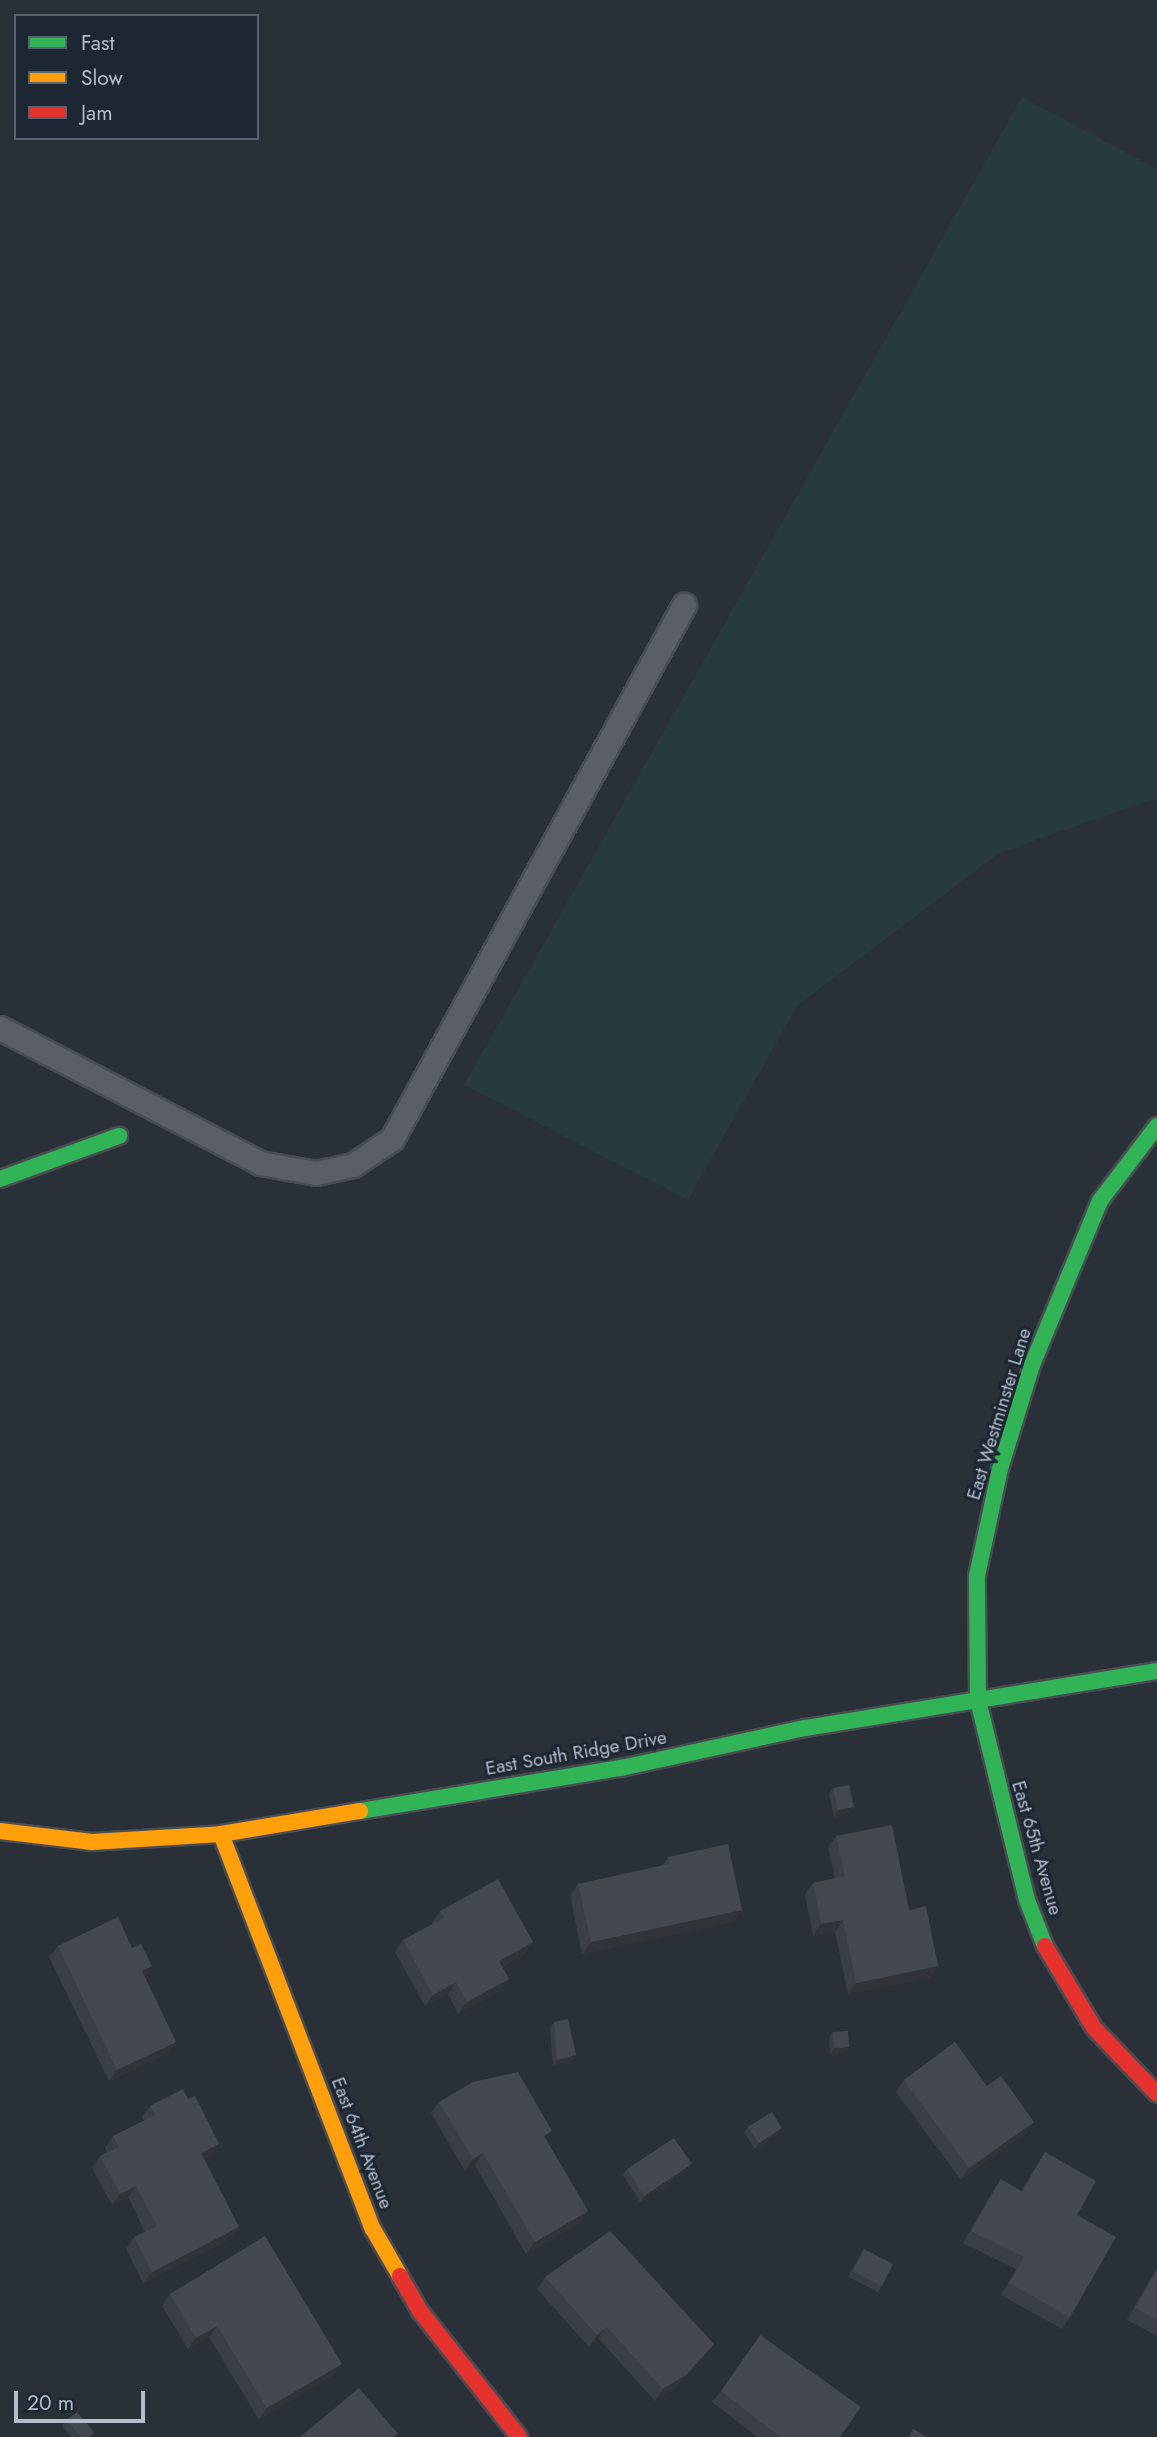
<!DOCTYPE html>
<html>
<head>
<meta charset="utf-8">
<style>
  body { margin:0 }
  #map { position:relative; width:1157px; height:2437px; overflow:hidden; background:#2a3038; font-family:Jost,sans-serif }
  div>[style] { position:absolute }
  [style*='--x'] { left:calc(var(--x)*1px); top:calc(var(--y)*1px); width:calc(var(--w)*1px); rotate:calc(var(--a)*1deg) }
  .green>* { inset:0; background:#273a3e }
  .roads { filter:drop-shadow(2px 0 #484c53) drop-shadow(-2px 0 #484c53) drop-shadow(0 2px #484c53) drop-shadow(0 -2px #484c53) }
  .lane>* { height:23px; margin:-11.5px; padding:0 11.5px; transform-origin:11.5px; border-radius:11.5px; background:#5a5e66 }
  .fast>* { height:16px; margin:-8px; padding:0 8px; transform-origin:8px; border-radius:8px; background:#30b455 }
  .slow>* { height:16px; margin:-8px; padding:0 8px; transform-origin:8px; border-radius:8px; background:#ff9f0a }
  .jam>* { height:16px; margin:-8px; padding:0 8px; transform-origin:8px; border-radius:8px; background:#e5322d }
  .wall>* { inset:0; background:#3a3f45 }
  .shaded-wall>* { inset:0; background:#303338 }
  .building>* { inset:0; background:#444950 }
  span { translate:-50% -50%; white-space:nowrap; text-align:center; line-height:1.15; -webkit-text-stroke:6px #1d2633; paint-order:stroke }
  .street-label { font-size:19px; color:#b4bcc9 }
  .legend { position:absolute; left:14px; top:14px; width:245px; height:126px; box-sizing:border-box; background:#1d2633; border:2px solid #59626f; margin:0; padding:9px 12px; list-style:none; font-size:21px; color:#b4bcc9 }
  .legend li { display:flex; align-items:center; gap:14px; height:35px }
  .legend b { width:35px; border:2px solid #59626f }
  .scale { position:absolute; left:14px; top:2391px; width:131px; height:32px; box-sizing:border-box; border:4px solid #b4bcc9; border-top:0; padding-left:9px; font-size:21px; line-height:24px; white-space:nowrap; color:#b4bcc9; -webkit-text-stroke:5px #1d2633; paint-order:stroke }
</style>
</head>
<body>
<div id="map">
  <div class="green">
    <div style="clip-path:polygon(1022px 97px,1157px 169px,1157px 798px,999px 853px,797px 1006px,688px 1200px,464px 1085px)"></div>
  </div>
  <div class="roads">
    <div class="lane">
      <div style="--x:0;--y:1028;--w:293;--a:27.4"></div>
      <div style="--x:260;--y:1163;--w:57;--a:10.1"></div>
      <div style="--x:316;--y:1173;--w:38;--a:-12"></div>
      <div style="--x:353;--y:1165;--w:47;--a:-33.7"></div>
      <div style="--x:392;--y:1139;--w:609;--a:-61.33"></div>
    </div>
    <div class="fast">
      <div style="--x:0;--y:1179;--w:127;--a:-19.9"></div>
      <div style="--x:360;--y:1811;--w:265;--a:-9.4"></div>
      <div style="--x:621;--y:1768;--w:188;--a:-12.3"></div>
      <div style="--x:805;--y:1728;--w:357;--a:-9.2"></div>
      <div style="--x:1045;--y:1946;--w:49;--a:-111.4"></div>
      <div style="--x:1027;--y:1900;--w:205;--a:-103.8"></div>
      <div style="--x:978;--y:1701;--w:125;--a:-90.5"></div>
      <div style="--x:977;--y:1576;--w:109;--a:-77.9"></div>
      <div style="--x:1000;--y:1469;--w:109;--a:-72.9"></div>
      <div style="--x:1032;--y:1365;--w:178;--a:-67.5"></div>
      <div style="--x:1100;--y:1201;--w:94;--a:-52.8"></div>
    </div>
    <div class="slow">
      <div style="--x:0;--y:1831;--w:93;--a:6.8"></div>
      <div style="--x:92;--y:1842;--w:129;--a:-3.5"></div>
      <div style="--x:221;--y:1834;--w:141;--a:-9.4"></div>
      <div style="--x:221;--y:1834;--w:423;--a:69"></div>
      <div style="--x:373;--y:2229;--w:54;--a:60.1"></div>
    </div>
    <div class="jam">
      <div style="--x:1045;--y:1946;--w:96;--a:59.1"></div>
      <div style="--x:1094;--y:2028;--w:91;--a:46.3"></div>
      <div style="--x:400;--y:2276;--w:40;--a:60.3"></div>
      <div style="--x:420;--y:2311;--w:160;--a:51.8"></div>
    </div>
  </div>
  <div class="wall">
    <div style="clip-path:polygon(833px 1788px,854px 1807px,850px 1813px,834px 1817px,829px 1794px)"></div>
    <div style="clip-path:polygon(836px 1836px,909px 1910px,930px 1978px,848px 1994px,835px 1932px,813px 1936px,805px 1894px,813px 1883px,835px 1878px,828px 1847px)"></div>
    <div style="clip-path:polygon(668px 1857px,742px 1910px,734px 1922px,582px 1954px,570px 1895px,578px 1884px,663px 1865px)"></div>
    <div style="clip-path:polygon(440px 1911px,533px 1942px,525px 1954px,502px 1967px,509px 1979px,500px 1991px,458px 2014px,448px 1994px,425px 2006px,395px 1952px,403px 1940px,433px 1924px,432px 1923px)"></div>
    <div style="clip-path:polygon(58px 1946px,145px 1977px,176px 2042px,168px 2053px,109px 2081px,49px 1957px)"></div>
    <div style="clip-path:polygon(554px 2022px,576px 2055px,572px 2061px,553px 2066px,550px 2028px)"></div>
    <div style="clip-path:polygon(833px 2032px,845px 2053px,830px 2054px,829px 2038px)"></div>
    <div style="clip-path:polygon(904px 2080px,1034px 2122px,1026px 2133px,961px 2180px,896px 2092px)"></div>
    <div style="clip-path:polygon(188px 2099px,219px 2144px,210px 2155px,204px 2159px,239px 2227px,231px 2239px,143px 2283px,126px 2249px,134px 2237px,145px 2232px,128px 2197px,112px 2205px,92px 2168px,100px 2156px,107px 2152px,105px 2148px,113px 2136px,144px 2121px,142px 2117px,150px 2106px)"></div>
    <div style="clip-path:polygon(439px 2102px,546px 2139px,588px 2211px,580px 2223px,526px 2254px,475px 2165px,465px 2171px,431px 2113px)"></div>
    <div style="clip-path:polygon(748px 2127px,778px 2134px,755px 2149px,744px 2133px)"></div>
    <div style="clip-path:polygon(1045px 2152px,1077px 2215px,1070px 2317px,1062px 2329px,1001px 2295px,1016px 2269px,963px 2243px,993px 2191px,1001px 2179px,1021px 2191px)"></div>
    <div style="clip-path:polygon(627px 2169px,688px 2170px,640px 2202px,623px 2175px)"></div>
    <div style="clip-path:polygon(864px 2249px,882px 2286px,878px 2292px,848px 2277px)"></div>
    <div style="clip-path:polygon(1157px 2267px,1157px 2336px,1127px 2320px)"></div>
    <div style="clip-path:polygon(545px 2277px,714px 2344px,706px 2355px,677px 2386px,655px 2401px,598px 2338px,589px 2347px,537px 2289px)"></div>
    <div style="clip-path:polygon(170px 2294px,333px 2375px,259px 2420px,209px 2337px,188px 2349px,162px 2306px)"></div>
    <div style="clip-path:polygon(721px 2391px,840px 2437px,757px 2437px,712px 2402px)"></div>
    <div style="clip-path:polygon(66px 2420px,91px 2437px,71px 2437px,62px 2426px)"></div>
  </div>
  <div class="shaded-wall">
    <div style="clip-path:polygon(854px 1807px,850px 1813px,834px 1817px,838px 1810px)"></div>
    <div style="clip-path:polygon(742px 1910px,734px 1922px,582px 1954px,591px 1942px)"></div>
    <div style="clip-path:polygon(843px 1920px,835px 1932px,813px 1936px,821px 1924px)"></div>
    <div style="clip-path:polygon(533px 1942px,525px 1954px,490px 1973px,499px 1961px)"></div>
    <div style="clip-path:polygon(152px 1966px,144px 1978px,142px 1971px)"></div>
    <div style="clip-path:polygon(938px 1966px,930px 1978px,848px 1994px,856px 1983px)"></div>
    <div style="clip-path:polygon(509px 1979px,500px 1991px,458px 2014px,467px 2002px)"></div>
    <div style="clip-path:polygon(456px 1982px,448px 1994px,425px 2006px,433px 1995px)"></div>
    <div style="clip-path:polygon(176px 2042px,168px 2053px,109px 2081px,117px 2070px)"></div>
    <div style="clip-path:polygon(849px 2047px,845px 2053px,830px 2054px,834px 2048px)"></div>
    <div style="clip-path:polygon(576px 2055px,572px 2061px,553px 2066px,557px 2060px)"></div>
    <div style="clip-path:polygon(1034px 2122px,1026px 2133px,961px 2180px,969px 2168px)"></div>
    <div style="clip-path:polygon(782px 2128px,778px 2134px,755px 2149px,759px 2143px)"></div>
    <div style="clip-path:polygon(219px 2144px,210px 2155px,192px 2165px,201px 2153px)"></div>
    <div style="clip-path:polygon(483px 2153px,475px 2165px,465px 2171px,473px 2159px)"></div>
    <div style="clip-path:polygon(692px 2164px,688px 2170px,640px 2202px,644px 2196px)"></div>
    <div style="clip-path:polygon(136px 2186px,128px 2197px,112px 2205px,120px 2194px)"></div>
    <div style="clip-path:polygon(588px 2211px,580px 2223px,526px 2254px,535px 2242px)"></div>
    <div style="clip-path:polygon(239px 2227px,231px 2239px,143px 2283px,152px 2272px)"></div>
    <div style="clip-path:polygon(217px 2326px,209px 2337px,188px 2349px,196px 2338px)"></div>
    <div style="clip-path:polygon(607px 2327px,598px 2338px,589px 2347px,597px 2335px)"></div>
    <div style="clip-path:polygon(714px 2344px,706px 2355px,677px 2386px,655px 2401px,663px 2389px)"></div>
    <div style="clip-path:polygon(342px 2364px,333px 2375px,259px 2420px,267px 2408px)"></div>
  </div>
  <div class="building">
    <div style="clip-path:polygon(849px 1785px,854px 1807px,838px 1810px,833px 1788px)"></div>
    <div style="clip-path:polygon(892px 1825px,909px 1910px,926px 1906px,938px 1966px,856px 1983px,843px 1920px,821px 1924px,813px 1883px,845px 1876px,836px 1836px)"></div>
    <div style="clip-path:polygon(728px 1844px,742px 1910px,591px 1942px,578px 1884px,670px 1864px,668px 1857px)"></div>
    <div style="clip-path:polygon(498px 1879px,533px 1942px,499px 1961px,509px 1979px,467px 2002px,456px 1982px,433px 1995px,403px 1940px,444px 1918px,440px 1911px)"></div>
    <div style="clip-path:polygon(118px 1917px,132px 1948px,141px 1944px,152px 1966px,142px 1971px,176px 2042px,117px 2070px,58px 1946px)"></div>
    <div style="clip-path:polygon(568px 2019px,576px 2055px,557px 2060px,554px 2022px)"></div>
    <div style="clip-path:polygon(848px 2031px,849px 2047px,834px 2048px,833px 2032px)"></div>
    <div style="clip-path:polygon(955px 2042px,987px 2086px,1001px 2076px,1034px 2122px,969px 2168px,904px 2080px)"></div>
    <div style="clip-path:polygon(518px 2072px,552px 2131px,544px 2136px,588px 2211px,535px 2242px,483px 2153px,473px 2159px,439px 2102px,473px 2082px)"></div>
    <div style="clip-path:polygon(183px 2089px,188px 2099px,195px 2096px,219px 2144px,201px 2153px,239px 2227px,152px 2272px,134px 2237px,157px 2226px,136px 2186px,120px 2194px,100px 2156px,119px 2147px,113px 2136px,155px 2115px,150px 2106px)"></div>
    <div style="clip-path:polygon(772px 2112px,782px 2128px,759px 2143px,748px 2127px)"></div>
    <div style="clip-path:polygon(674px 2138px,692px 2164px,644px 2196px,627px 2169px)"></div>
    <div style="clip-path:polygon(1045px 2152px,1096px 2181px,1077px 2215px,1116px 2237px,1070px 2317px,1009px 2283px,1024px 2257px,971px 2231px,1001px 2179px,1022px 2192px)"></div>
    <div style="clip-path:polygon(610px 2231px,714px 2344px,686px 2375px,663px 2389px,607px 2327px,597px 2335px,545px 2277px)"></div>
    <div style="clip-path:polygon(265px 2236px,342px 2364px,267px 2408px,217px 2326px,196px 2338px,170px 2294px)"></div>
    <div style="clip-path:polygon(864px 2249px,893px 2264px,882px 2286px,853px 2271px)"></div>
    <div style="clip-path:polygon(1157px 2270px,1157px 2320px,1135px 2308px)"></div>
    <div style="clip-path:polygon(760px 2335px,861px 2407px,840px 2437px,780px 2437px,721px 2391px)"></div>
    <div style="clip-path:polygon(359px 2388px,398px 2434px,394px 2437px,300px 2437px)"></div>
    <div style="clip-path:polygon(77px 2412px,94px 2432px,89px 2437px,81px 2437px,66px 2420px)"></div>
    <div style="clip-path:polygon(913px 2429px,927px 2437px,909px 2437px)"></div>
  </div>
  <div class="street-label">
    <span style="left:999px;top:1414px;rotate:-73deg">East Westminster Lane</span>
    <span style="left:576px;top:1753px;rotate:-10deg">East South Ridge Drive</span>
    <span style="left:1037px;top:1848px;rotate:74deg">East 65th Avenue</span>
    <span style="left:362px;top:2143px;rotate:69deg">East 64th Avenue</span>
  </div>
  <ul class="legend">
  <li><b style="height:9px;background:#30b455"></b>Fast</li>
  <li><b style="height:9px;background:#ff9f0a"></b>Slow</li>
  <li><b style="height:9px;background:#e5322d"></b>Jam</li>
  </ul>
  <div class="scale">20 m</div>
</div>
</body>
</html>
